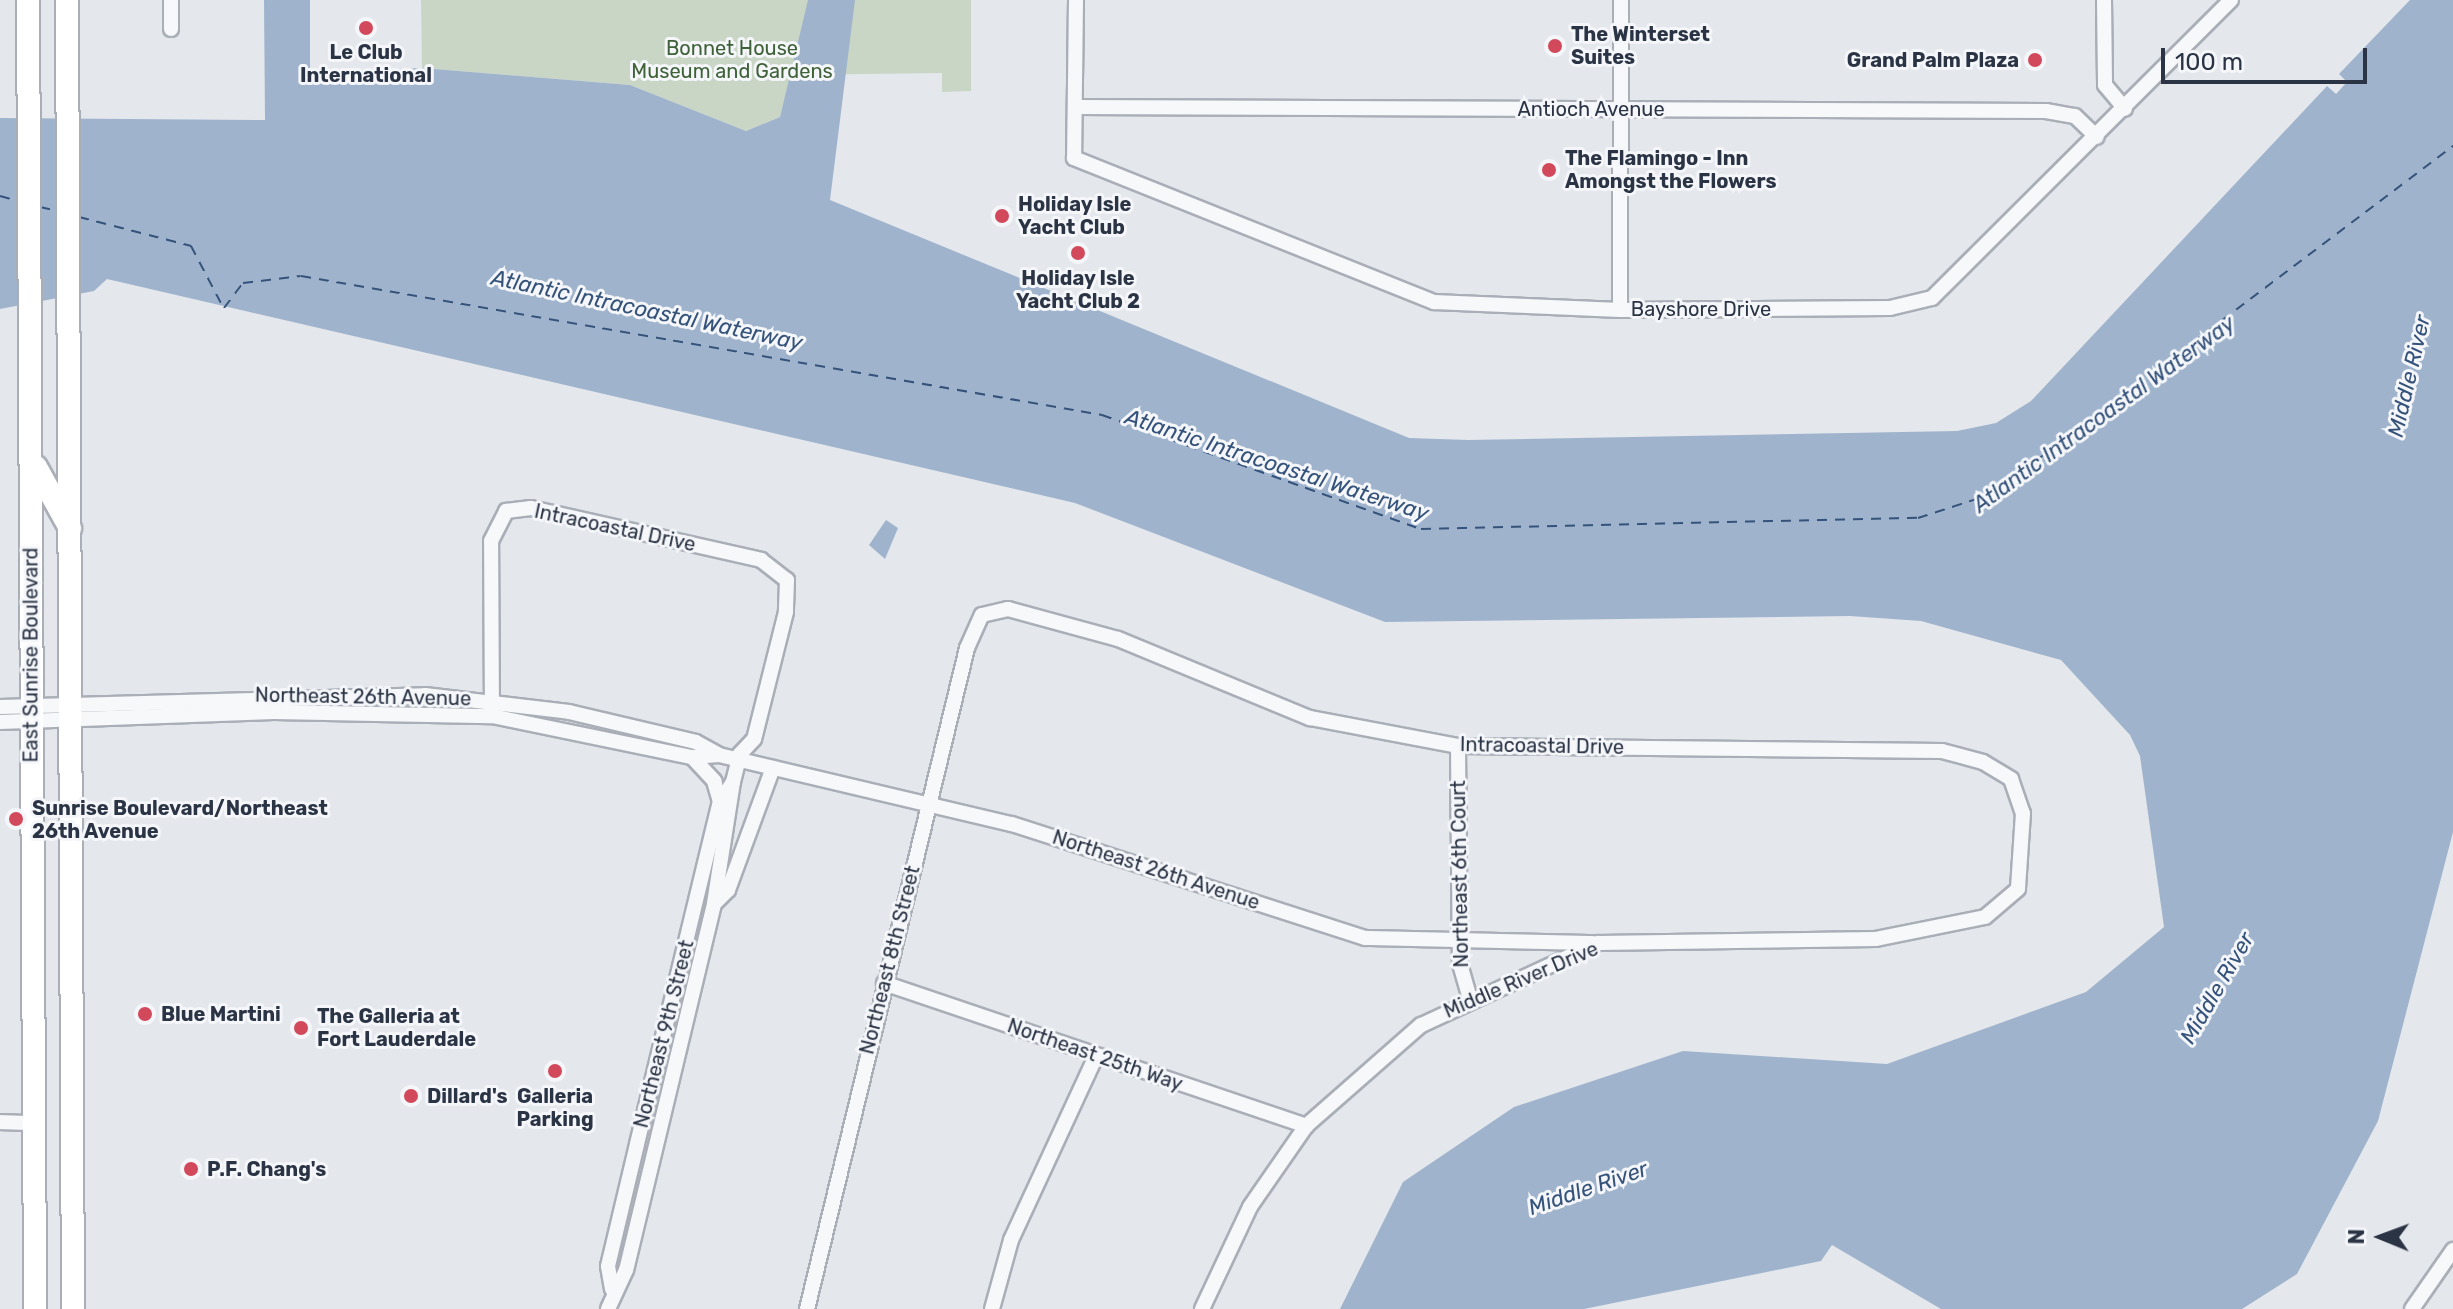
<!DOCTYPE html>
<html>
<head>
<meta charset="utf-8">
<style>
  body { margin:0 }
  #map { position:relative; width:2453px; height:1309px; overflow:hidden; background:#e4e7ec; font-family:Rubik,sans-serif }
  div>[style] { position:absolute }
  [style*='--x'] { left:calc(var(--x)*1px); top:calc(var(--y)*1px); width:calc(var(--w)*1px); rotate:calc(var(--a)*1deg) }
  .green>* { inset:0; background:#c9d6c5 }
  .water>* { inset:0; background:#9fb4cc }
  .ferry>* { height:2px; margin-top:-1px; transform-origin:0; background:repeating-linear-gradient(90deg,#34527a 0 10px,transparent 0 18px) }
  .roads { filter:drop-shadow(2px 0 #a9aeb7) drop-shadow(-2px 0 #a9aeb7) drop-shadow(0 2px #a9aeb7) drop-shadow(0 -2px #a9aeb7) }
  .minor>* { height:14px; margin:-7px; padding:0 7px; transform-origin:7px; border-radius:7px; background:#f7f8fa }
  .primary>* { height:22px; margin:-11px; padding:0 11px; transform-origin:11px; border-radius:11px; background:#fff }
  .dots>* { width:22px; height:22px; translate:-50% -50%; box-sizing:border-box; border:4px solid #f4f6f9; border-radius:50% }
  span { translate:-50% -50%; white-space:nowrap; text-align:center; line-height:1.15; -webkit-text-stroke:6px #f4f6f9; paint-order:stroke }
  .poi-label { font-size:20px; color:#2b3445; font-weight:700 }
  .left { translate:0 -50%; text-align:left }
  .right { translate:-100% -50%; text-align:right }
  .park-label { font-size:20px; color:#3f6138 }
  .street-label { font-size:20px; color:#2b3445 }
  .water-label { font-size:22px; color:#34527a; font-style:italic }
  .north { position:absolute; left:2341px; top:1197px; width:80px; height:80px; -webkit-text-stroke:6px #f4f6f9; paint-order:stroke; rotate:271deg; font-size:22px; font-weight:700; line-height:32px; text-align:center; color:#2b3445 }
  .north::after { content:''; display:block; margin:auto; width:28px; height:36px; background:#2b3445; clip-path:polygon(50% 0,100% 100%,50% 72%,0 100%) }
  .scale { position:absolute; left:2161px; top:48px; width:206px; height:36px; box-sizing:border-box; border:4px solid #2b3445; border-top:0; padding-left:10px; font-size:24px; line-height:28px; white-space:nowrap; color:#2b3445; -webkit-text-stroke:6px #f4f6f9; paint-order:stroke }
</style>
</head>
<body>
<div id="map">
  <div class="green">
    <div style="clip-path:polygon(421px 0,971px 0,971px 91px,942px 92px,942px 73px,791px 75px,780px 117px,746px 131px,630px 85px,422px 68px)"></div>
  </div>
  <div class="water">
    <div style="clip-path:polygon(264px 0,310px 0,310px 72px,422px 68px,630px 85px,746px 131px,780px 117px,808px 0,855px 0,830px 200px,1409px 438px,1468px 440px,1957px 431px,1996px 423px,2031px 401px,2327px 86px,2336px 94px,2347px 82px,2339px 74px,2410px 0,2453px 0,2453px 832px,2378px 1121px,2297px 1274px,2242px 1309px,1941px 1309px,1832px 1245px,1821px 1261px,1584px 1309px,1340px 1309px,1403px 1182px,1514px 1107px,1683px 1051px,1887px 1064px,2086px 992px,2164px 927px,2140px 756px,2130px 735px,2061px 660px,1921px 621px,1850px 616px,1385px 622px,1075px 503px,107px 279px,94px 291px,0 309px,0 118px,265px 120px)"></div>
    <div style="clip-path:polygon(886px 520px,898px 528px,885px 559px,869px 545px)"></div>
  </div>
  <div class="ferry">
    <div style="--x:0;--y:196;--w:19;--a:16"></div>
    <div style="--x:40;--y:207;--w:17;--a:13"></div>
    <div style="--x:79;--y:217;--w:116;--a:14.5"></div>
    <div style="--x:191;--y:246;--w:69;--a:62.3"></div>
    <div style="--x:224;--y:308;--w:31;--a:-53"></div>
    <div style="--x:243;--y:283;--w:58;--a:-6.9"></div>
    <div style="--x:301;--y:276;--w:813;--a:9.84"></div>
    <div style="--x:1102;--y:415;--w:339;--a:19.7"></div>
    <div style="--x:1421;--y:529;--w:497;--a:-1.3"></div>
    <div style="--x:1918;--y:518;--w:78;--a:-18"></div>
    <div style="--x:1992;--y:494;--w:578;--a:-37.05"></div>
  </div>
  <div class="roads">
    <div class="minor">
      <div style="--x:1076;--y:0;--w:158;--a:90.7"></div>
      <div style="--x:1074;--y:158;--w:388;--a:21.8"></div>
      <div style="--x:1434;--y:302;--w:186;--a:2.5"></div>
      <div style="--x:1620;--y:310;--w:270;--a:-0.4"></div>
      <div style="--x:1890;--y:308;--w:43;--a:-13.4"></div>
      <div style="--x:1932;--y:298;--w:422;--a:-44.9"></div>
      <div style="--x:2104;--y:0;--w:85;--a:89.3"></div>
      <div style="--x:2105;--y:85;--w:31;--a:50"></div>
      <div style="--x:171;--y:29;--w:29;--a:-90"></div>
      <div style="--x:1075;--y:107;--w:971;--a:0.24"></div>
      <div style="--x:2046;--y:111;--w:29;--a:10"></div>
      <div style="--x:2075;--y:116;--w:30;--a:44"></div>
      <div style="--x:1620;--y:310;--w:310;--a:-89.8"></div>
      <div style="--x:0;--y:707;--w:425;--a:-1.6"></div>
      <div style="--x:425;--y:695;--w:145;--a:6.7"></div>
      <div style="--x:569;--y:712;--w:130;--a:13.3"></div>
      <div style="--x:696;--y:742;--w:26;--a:29"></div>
      <div style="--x:492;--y:716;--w:175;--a:-90.3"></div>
      <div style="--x:491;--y:541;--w:34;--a:-63"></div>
      <div style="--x:506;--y:511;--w:25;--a:-7"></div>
      <div style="--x:531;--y:508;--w:236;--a:12.7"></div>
      <div style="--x:761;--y:560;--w:33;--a:38"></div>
      <div style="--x:787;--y:580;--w:32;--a:92"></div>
      <div style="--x:786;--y:612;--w:131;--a:104.1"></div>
      <div style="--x:754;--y:739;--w:21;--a:133"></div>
      <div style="--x:740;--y:754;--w:29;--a:104"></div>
      <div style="--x:733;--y:782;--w:123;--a:98.9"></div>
      <div style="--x:714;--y:904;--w:376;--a:103.5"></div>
      <div style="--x:626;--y:1270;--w:43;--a:114.8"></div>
      <div style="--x:0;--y:722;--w:274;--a:-2.1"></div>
      <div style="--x:274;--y:712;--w:218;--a:1.1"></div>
      <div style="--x:492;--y:716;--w:204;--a:11.6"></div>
      <div style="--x:692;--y:757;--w:27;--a:-4"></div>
      <div style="--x:719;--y:755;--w:301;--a:13.3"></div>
      <div style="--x:1012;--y:824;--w:371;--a:17.9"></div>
      <div style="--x:1365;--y:938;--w:228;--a:1.3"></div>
      <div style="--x:1458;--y:746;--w:218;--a:89.5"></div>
      <div style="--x:1460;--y:964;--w:37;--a:74"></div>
      <div style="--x:692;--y:757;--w:33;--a:47"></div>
      <div style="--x:714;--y:781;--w:22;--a:74"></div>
      <div style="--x:716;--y:902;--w:17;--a:-45"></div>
      <div style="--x:728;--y:890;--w:130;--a:-69.8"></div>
      <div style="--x:884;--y:983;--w:446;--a:18.7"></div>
      <div style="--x:0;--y:1122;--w:35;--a:2"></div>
      <div style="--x:612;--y:1289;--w:23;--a:-100"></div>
      <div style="--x:608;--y:1266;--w:125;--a:-76.6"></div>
      <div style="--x:637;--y:1144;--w:352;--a:-76.4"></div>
      <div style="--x:720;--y:802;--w:24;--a:-57"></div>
      <div style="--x:807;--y:1309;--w:680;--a:-76.39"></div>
      <div style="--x:967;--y:648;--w:36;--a:-66"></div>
      <div style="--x:982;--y:615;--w:27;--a:-13"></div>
      <div style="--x:1008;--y:609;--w:114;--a:15.3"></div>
      <div style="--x:1118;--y:639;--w:208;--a:22.4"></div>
      <div style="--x:1310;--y:718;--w:151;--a:10.7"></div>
      <div style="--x:1458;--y:746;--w:484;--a:0.6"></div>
      <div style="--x:1942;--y:751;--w:42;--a:15"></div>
      <div style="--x:1983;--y:762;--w:33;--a:31"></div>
      <div style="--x:2011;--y:779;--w:36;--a:71"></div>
      <div style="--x:2023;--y:813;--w:76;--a:93.8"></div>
      <div style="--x:2018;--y:889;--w:43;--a:139.7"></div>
      <div style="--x:1985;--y:917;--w:111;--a:168.6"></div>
      <div style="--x:1876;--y:939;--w:278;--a:179.2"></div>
      <div style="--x:1598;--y:943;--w:195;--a:155.1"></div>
      <div style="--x:1421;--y:1025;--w:153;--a:138.7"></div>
      <div style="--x:1306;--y:1126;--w:98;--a:124.7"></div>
      <div style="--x:1250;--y:1207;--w:113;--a:115.2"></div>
      <div style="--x:992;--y:1309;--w:72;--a:-74.6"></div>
      <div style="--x:1011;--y:1240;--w:203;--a:-65.2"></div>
      <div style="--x:2412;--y:1309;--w:72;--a:-55.2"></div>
    </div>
    <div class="primary">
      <div style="--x:28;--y:0;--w:1309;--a:89.69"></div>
      <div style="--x:67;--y:0;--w:1309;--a:89.74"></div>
      <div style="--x:36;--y:467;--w:70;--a:60.9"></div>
    </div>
  </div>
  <div class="dots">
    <div style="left:366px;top:28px;background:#d1495b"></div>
    <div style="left:1555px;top:46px;background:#d1495b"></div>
    <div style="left:2035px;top:60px;background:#d1495b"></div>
    <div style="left:1549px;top:170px;background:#d1495b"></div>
    <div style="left:1002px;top:216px;background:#d1495b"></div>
    <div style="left:1078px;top:253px;background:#d1495b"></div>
    <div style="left:16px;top:819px;background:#d1495b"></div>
    <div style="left:145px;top:1014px;background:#d1495b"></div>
    <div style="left:301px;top:1028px;background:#d1495b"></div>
    <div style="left:555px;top:1071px;background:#d1495b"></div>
    <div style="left:411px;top:1096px;background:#d1495b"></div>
    <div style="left:191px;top:1169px;background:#d1495b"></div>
  </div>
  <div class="poi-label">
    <span class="left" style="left:1571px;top:46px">The Winterset<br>Suites</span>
    <span style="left:366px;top:64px">Le Club<br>International</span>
    <span class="right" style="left:2019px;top:60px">Grand Palm Plaza</span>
    <span class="left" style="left:1565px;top:170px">The Flamingo - Inn<br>Amongst the Flowers</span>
    <span class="left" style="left:1018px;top:216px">Holiday Isle<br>Yacht Club</span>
    <span style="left:1078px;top:290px">Holiday Isle<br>Yacht Club 2</span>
    <span class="left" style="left:32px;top:820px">Sunrise Boulevard/Northeast<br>26th Avenue</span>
    <span class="left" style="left:161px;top:1014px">Blue Martini</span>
    <span class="left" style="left:317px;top:1028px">The Galleria at<br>Fort Lauderdale</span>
    <span class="left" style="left:427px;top:1096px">Dillard's</span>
    <span style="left:555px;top:1108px">Galleria<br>Parking</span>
    <span class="left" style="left:207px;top:1169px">P.F. Chang's</span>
  </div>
  <div class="park-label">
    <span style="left:732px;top:60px">Bonnet House<br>Museum and Gardens</span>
  </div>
  <div class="street-label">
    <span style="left:1591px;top:109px">Antioch Avenue</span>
    <span style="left:1701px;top:309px">Bayshore Drive</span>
    <span style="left:615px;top:528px;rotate:12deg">Intracoastal Drive</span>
    <span style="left:31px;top:655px;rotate:-90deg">East Sunrise Boulevard</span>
    <span style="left:363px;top:697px;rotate:1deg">Northeast 26th Avenue</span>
    <span style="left:1542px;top:746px;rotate:1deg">Intracoastal Drive</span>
    <span style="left:1156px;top:870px;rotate:18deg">Northeast 26th Avenue</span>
    <span style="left:1460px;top:874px;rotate:-91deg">Northeast 6th Court</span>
    <span style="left:890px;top:960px;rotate:-76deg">Northeast 8th Street</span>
    <span style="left:1521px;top:980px;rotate:-23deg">Middle River Drive</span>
    <span style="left:664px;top:1034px;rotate:-76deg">Northeast 9th Street</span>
    <span style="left:1095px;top:1055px;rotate:19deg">Northeast 25th Way</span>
  </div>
  <div class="water-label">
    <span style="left:647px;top:310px;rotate:12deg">Atlantic Intracoastal Waterway</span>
    <span style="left:2409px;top:376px;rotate:-77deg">Middle River</span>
    <span style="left:2104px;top:414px;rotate:-36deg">Atlantic Intracoastal Waterway</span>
    <span style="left:1277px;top:465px;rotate:18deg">Atlantic Intracoastal Waterway</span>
    <span style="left:2217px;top:988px;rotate:-60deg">Middle River</span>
    <span style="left:1588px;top:1188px;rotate:-19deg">Middle River</span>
  </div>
  <div class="north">N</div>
  <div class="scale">100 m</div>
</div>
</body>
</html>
